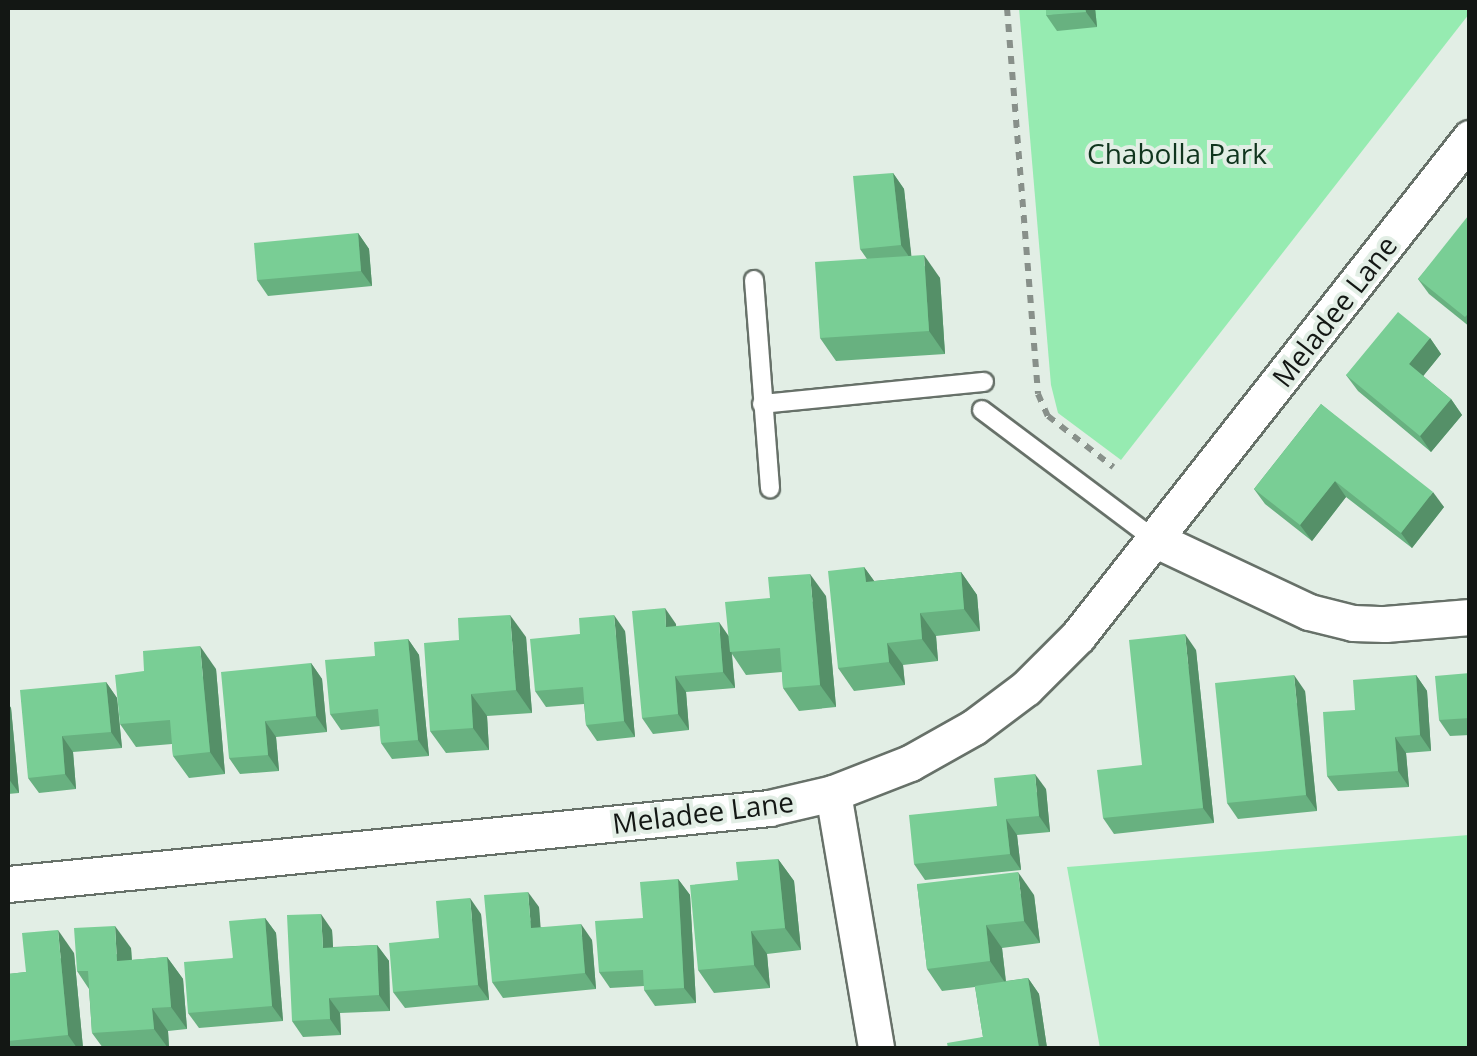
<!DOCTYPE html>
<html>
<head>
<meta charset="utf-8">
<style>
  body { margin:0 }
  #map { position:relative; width:1477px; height:1056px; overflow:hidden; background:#e2eee5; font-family:"Open Sans",sans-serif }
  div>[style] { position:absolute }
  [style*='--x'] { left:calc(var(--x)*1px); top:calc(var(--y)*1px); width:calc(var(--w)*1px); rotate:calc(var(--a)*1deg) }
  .green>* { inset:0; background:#96ebb1 }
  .path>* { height:6px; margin-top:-3px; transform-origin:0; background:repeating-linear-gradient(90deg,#88908a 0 8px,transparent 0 16px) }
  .roads { filter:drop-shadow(2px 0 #677169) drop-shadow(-2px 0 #677169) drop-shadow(0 2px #677169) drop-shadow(0 -2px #677169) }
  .lane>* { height:18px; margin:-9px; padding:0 9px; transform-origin:9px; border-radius:9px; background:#fff }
  .street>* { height:35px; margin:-17.5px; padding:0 17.5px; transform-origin:17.5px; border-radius:17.5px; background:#fff }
  .wall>* { inset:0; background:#68b180 }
  .shaded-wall>* { inset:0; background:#559068 }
  .building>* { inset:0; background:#79ce95 }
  span { translate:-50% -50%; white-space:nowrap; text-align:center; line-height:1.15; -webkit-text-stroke:8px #e2eee5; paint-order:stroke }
  .park-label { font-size:28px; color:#10351e }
  .street-label { font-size:28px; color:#131714 }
  .frame { position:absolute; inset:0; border:10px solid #131714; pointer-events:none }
</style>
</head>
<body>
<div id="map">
  <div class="green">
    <div style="clip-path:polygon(1019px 8px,1469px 8px,1469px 14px,1121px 460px,1058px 413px,1051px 385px)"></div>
    <div style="clip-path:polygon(1469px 835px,1469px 1048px,1100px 1048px,1067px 867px)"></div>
  </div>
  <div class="path">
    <div style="--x:1007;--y:8;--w:387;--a:85.4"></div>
    <div style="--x:1038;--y:394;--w:24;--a:66"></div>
    <div style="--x:1048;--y:416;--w:83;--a:38.1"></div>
  </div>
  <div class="roads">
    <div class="lane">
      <div style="--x:754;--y:280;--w:209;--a:85.6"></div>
      <div style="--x:762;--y:404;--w:223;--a:-5.7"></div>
      <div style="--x:982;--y:410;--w:215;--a:36.9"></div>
    </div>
    <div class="street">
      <div style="--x:1154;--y:539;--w:171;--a:25.2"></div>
      <div style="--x:1309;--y:612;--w:45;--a:14"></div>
      <div style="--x:1353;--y:623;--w:32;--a:2"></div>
      <div style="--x:1385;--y:624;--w:85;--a:-4.7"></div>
      <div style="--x:833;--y:793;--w:259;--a:80.4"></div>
      <div style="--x:8;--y:884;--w:765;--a:-5.7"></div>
      <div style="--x:769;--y:808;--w:66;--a:-13.2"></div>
      <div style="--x:833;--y:793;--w:83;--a:-21.3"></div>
      <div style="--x:910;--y:763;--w:73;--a:-29.4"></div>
      <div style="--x:974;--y:727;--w:65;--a:-36.9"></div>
      <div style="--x:1026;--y:688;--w:74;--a:-45"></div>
      <div style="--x:1078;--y:636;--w:634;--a:-51.79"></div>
    </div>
  </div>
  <div class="wall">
    <div style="clip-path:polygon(1095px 8px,1097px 27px,1057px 31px,1046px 15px)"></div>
    <div style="clip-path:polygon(893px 173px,904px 189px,911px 256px,940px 278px,945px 354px,836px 361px,820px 338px,867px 259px,860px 249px)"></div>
    <div style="clip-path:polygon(1470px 218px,1470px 327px,1429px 294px,1418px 279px)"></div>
    <div style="clip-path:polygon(358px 233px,369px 249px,372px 286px,268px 296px,257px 280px)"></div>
    <div style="clip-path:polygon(1430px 338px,1441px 354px,1423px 376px,1451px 399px,1462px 415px,1431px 452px,1358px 391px,1346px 375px)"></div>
    <div style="clip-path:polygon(1321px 404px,1444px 507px,1412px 548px,1346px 497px,1312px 541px,1265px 504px,1254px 489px)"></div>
    <div style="clip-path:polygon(864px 567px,874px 581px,961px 572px,977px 595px,980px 631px,936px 636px,938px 661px,903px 665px,905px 685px,854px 691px,838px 668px)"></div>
    <div style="clip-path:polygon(826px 596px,836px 707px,799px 711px,783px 688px,782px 672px,746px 675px,732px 654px,735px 688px,686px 692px,689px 730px,653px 734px,642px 718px,676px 624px,676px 626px,728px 636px)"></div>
    <div style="clip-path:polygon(625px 631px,635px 737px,597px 741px,586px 725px,584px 704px,546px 707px,535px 691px)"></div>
    <div style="clip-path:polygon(526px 637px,532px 713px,487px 716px,489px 750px,446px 753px,430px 731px)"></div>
    <div style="clip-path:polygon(408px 639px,419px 655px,429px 756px,392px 759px,381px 743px,380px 726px,341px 730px,330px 714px,375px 656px)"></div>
    <div style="clip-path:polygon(1196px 650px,1214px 823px,1114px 834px,1103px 818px,1142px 765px)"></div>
    <div style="clip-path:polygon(311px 663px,322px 679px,327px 732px,276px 737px,279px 771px,240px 774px,229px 758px)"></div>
    <div style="clip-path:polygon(216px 669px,225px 774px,189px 778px,173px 756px,172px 744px,136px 747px,120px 724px)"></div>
    <div style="clip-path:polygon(1470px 673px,1470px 735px,1450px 736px,1439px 720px)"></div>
    <div style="clip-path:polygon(1416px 675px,1427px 691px,1431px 751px,1406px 753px,1409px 787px,1338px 791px,1327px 776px,1355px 710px)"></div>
    <div style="clip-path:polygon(106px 682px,117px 698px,122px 748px,73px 752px,76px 789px,39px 793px,28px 778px)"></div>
    <div style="clip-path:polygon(1305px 691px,1317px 811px,1238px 819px,1227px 803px)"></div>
    <div style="clip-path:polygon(8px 703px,11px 708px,19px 793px,8px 794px)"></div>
    <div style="clip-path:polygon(1046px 789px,1050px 832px,1017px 835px,1021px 870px,925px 880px,914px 864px,997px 806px)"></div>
    <div style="clip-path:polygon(778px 859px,794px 881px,801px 950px,767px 954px,770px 988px,714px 993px,698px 970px,738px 880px)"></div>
    <div style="clip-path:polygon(678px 879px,690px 895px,696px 1003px,655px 1006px,644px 990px,644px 986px,610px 988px,599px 972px,643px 918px)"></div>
    <div style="clip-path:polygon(917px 884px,1034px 895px,1040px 943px,1002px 948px,1006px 981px,1028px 978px,1039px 994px,1047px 1048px,948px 1048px,983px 1037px,975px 987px,942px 991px,927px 969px)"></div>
    <div style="clip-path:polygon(539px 907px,540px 927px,592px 940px,596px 989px,503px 998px,492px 982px)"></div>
    <div style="clip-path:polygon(481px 914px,489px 1000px,405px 1008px,393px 992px,439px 938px)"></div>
    <div style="clip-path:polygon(265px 918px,276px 933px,283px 1021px,199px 1028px,188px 1013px)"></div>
    <div style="clip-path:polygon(332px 930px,333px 947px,377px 945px,389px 961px,390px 1011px,340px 1013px,341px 1035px,303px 1037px,292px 1021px)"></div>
    <div style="clip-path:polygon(131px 948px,132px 960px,167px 957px,183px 979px,187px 1029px,168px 1031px,169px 1048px,103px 1048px,92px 1033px,89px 989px,77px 971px)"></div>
    <div style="clip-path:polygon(74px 953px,83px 1048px,8px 1048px,8px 974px,26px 972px)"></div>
  </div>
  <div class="shaded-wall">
    <div style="clip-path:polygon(1085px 8px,1095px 8px,1097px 27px,1086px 12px)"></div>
    <div style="clip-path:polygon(893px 173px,904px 189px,912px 261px,901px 245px)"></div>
    <div style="clip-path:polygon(358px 233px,369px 249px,372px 286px,361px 271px)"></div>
    <div style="clip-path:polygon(924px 255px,940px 278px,945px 354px,929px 331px)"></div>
    <div style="clip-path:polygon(1430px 338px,1441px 354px,1420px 380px,1409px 364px)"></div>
    <div style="clip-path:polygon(1451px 399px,1462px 415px,1431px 452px,1420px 436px)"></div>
    <div style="clip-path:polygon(1335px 481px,1346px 497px,1312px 541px,1300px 525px)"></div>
    <div style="clip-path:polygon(1433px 492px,1444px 507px,1412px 548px,1401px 533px)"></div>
    <div style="clip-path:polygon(864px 567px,880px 589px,866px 582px)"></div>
    <div style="clip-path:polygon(961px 572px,977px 595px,980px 631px,964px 609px)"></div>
    <div style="clip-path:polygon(810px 574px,826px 596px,836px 707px,820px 685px)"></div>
    <div style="clip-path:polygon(665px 608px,676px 624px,677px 643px,666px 627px)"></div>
    <div style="clip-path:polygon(920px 613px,936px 636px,938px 661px,922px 639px)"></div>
    <div style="clip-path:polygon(510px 615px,526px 637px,532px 713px,516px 690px)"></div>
    <div style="clip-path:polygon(614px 615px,625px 631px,635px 737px,624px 721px)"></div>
    <div style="clip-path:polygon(719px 622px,730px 638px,735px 688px,723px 672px)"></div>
    <div style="clip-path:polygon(1185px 634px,1196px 650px,1214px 823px,1203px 808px)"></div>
    <div style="clip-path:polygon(408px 639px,419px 655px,429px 756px,418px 740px)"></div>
    <div style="clip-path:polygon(887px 643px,903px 665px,905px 685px,889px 662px)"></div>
    <div style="clip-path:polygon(200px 646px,216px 669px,225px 774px,210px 752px)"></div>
    <div style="clip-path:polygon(311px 663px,322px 679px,327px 732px,316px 716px)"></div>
    <div style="clip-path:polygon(1294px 675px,1305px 691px,1317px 811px,1306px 795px)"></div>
    <div style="clip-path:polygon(1416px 675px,1427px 691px,1431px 751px,1420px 735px)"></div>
    <div style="clip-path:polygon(675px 676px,686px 692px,689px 730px,678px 714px)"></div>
    <div style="clip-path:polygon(106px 682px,117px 698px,122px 748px,111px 732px)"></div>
    <div style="clip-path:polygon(471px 694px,487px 716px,489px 750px,473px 728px)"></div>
    <div style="clip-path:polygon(8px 703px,11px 708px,19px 793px,8px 778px)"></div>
    <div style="clip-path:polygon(265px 721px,276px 737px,279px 771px,268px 755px)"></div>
    <div style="clip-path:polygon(62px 736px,73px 752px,76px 789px,65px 774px)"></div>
    <div style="clip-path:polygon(1395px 737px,1406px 753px,1409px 787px,1398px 771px)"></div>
    <div style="clip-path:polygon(1035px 774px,1046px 789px,1050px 832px,1039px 816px)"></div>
    <div style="clip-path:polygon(1006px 819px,1017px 835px,1021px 870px,1010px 854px)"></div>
    <div style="clip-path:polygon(778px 859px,794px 881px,801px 950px,785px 928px)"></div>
    <div style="clip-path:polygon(1018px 872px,1034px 895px,1040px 943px,1024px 921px)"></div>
    <div style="clip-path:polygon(678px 879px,690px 895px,696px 1003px,684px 988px)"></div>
    <div style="clip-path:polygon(528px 892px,539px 907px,542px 944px,531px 928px)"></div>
    <div style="clip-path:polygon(470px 898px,481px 914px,489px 1000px,478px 985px)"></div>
    <div style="clip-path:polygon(321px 914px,332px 930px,334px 964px,323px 948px)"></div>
    <div style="clip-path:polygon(265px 918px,276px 933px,283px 1021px,272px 1006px)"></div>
    <div style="clip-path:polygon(581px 924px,592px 940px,596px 989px,585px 973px)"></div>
    <div style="clip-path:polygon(986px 925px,1002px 948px,1006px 984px,990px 961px)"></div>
    <div style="clip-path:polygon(115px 926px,131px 948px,133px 983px,117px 961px)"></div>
    <div style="clip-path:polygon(58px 930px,74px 953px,83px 1048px,77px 1048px,68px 1035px)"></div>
    <div style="clip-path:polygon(751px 931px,767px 954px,770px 988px,754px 965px)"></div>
    <div style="clip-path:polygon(377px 945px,389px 961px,390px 1011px,379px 995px)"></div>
    <div style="clip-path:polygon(167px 957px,183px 979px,187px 1029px,171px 1007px)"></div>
    <div style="clip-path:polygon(1028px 978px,1039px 994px,1047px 1048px,1039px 1048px)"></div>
    <div style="clip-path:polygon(329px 998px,340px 1013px,341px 1035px,330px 1019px)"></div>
    <div style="clip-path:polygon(152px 1008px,168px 1031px,169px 1048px,168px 1048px,154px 1029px)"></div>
  </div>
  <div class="building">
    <div style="clip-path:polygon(1046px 8px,1085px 8px,1086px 12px,1046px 15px)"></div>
    <div style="clip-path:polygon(893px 173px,901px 245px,860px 249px,853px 176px)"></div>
    <div style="clip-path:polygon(1468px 216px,1470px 218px,1470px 312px,1465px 317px,1418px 279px)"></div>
    <div style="clip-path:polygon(358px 233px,361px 271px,257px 280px,254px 243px)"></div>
    <div style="clip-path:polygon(924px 255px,929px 331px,820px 338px,815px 262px)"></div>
    <div style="clip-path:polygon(1398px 312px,1430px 338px,1409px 364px,1451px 399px,1420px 436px,1346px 375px)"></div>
    <div style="clip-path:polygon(1321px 404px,1433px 492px,1401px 533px,1335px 481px,1300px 525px,1254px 489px)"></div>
    <div style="clip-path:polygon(864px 567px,866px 582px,961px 572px,964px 609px,920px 613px,922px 639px,887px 643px,889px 662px,838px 668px,828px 571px)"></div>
    <div style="clip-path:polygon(810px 574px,820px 685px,783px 688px,780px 648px,730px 652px,725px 602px,770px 598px,768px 577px)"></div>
    <div style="clip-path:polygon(665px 608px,666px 627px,719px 622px,723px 672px,675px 676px,678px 714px,642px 718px,632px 611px)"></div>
    <div style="clip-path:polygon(510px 615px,516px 690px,471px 694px,473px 728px,430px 731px,424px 643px,459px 640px,458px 618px)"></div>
    <div style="clip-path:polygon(614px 615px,624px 721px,586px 725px,583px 687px,535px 691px,530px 639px,580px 634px,579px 618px)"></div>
    <div style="clip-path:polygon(1185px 634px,1203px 808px,1103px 818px,1097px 770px,1142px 765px,1129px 640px)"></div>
    <div style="clip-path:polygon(408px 639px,418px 740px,381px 743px,378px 709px,330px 714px,325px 660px,375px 656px,374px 642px)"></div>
    <div style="clip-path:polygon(200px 646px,210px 752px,173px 756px,170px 720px,120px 724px,115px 675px,144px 671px,143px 651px)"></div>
    <div style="clip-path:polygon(311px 663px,316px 716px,265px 721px,268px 755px,229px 758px,221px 672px)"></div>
    <div style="clip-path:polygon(1470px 673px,1470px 718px,1439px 720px,1435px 676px)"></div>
    <div style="clip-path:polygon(1294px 675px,1306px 795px,1227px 803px,1215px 683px)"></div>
    <div style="clip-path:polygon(1416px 675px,1420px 735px,1395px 737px,1398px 771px,1327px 776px,1323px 712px,1355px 710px,1353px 680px)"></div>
    <div style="clip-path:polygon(106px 682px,111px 732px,62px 736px,65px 774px,28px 778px,20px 690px)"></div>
    <div style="clip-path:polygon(1035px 774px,1039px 816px,1006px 819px,1010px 854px,914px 864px,909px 815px,997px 806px,994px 778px)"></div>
    <div style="clip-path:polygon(778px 859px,785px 928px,751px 931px,754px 965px,698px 970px,690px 885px,738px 880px,736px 862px)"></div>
    <div style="clip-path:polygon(1018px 872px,1024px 921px,986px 925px,990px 961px,927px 969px,917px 884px)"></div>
    <div style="clip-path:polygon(678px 879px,684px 988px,644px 990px,643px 970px,599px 972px,595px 921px,643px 918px,640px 882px)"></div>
    <div style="clip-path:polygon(528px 892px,531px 928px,581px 924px,585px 973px,492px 982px,484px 895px)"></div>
    <div style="clip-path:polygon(470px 898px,478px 985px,393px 992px,389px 943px,439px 938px,436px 901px)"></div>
    <div style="clip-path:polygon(321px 914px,323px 948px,377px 945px,379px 995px,329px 998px,330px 1019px,292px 1021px,287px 915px)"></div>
    <div style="clip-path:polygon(265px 918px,272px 1006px,188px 1013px,184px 962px,233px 958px,229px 921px)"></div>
    <div style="clip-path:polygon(115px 926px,117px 961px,167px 957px,171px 1007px,152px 1008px,154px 1029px,92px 1033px,88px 971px,77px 971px,74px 928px)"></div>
    <div style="clip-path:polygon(58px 930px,68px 1035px,8px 1041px,8px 974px,26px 972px,22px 933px)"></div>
    <div style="clip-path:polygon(1028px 978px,1039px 1048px,948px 1048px,947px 1043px,983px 1037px,975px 986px)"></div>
  </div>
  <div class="park-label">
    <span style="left:1177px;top:153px">Chabolla Park</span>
  </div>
  <div class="street-label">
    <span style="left:1334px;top:311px;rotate:-52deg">Meladee Lane</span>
    <span style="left:703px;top:812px;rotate:-7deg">Meladee Lane</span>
  </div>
  <div class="frame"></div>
</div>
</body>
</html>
